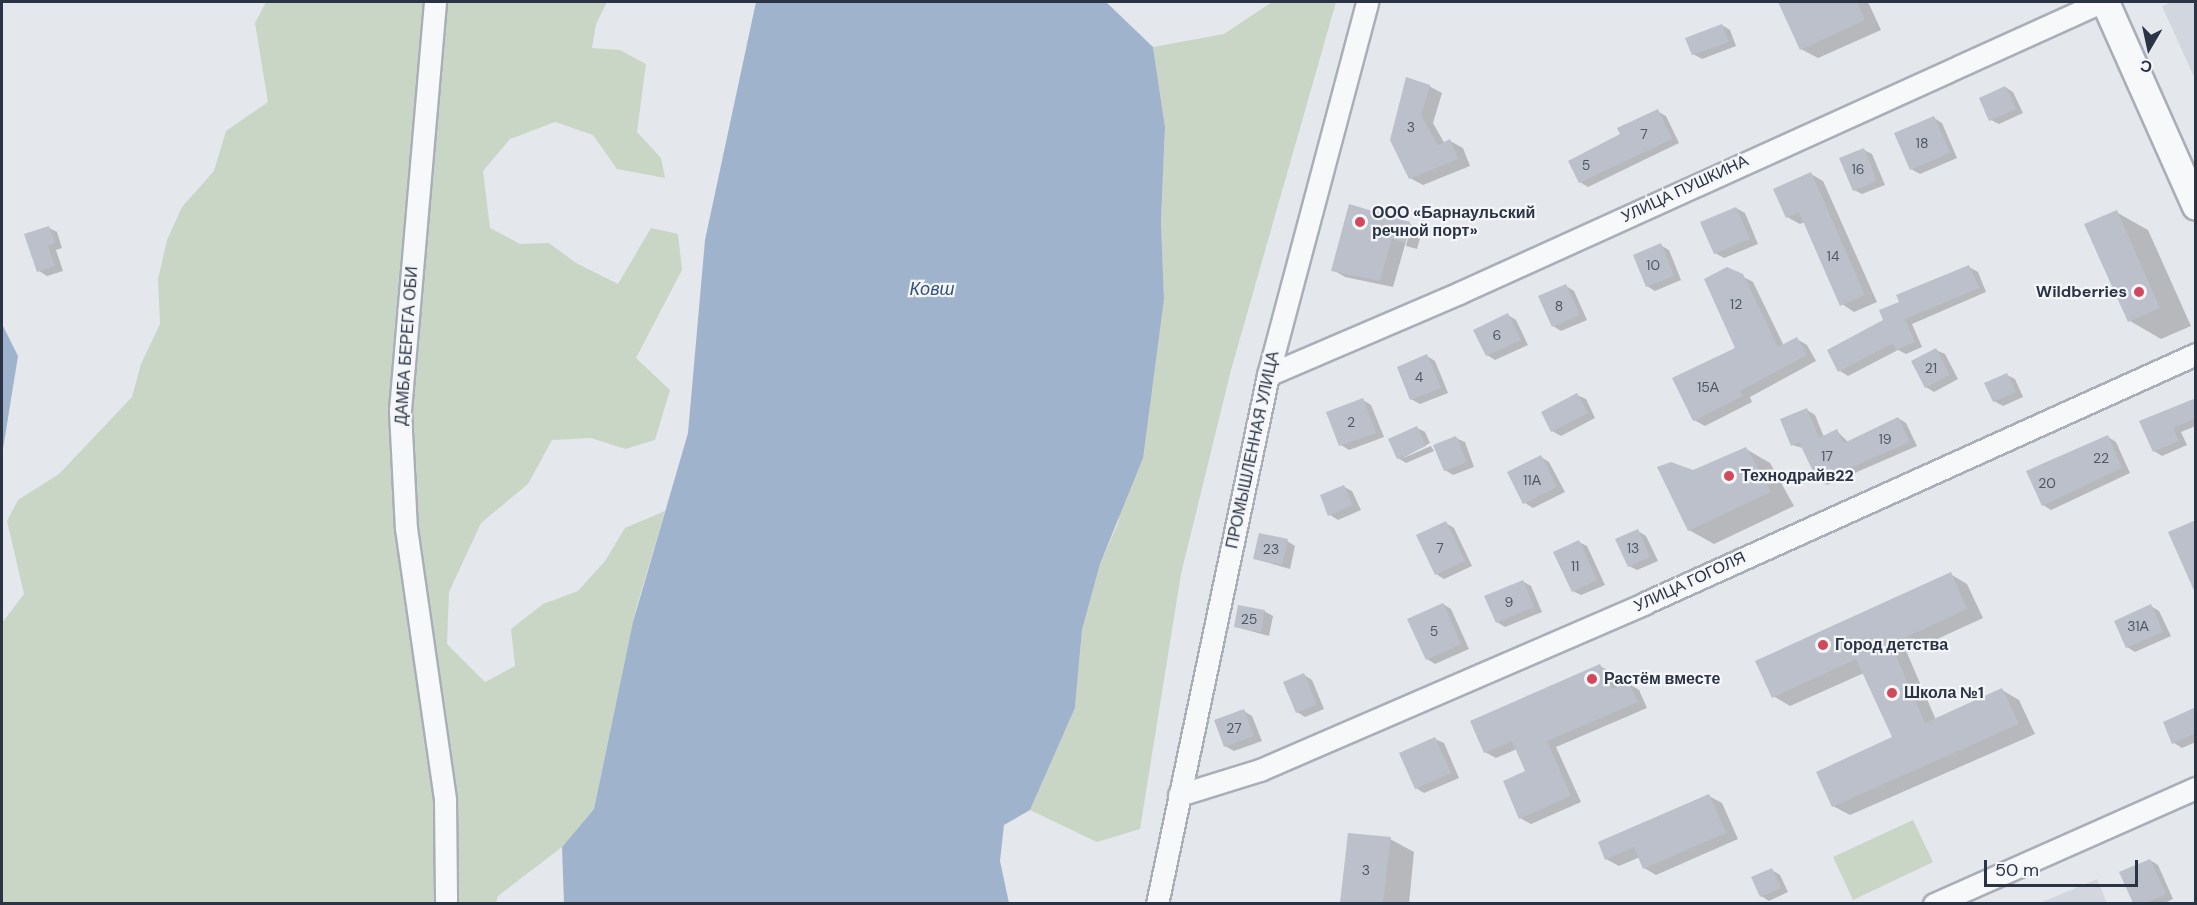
<!DOCTYPE html>
<html>
<head>
<meta charset="utf-8">
<style>
  body { margin:0 }
  #map { position:relative; width:2197px; height:905px; overflow:hidden; background:#e4e7ec; font-family:"DM Sans",sans-serif }
  div>[style] { position:absolute }
  [style*='--x'] { left:calc(var(--x)*1px); top:calc(var(--y)*1px); width:calc(var(--w)*1px); rotate:calc(var(--a)*1deg) }
  .built>* { inset:0; background:#d2d6de }
  .green>* { inset:0; background:#c9d6c5 }
  .water>* { inset:0; background:#9fb4cc }
  .shadow>* { inset:0; background:#0003 }
  .building>* { inset:0; background:#bbc0ca }
  .roads { filter:drop-shadow(2px 0 #a9aeb7) drop-shadow(-2px 0 #a9aeb7) drop-shadow(0 2px #a9aeb7) drop-shadow(0 -2px #a9aeb7) }
  .minor>* { height:21px; margin:-10.5px; padding:0 10.5px; transform-origin:10.5px; border-radius:10.5px; background:#f7f8fa }
  .tertiary>* { height:27px; margin:-13.5px; padding:0 13.5px; transform-origin:13.5px; border-radius:13.5px; background:#f7f8fa }
  .dots>* { width:16px; height:16px; translate:-50% -50%; box-sizing:border-box; border:3px solid #f4f6f9; border-radius:50% }
  span { translate:-50% -50%; white-space:nowrap; text-align:center; line-height:1.15; -webkit-text-stroke:4.5px #f4f6f9; paint-order:stroke }
  .number-label { font-size:14px; color:#4f5766 }
  .number-label span { -webkit-text-stroke-width:0 }
  .street-label { font-size:16px; color:#2b3445 }
  .poi-label { font-size:16px; color:#2b3445; font-weight:700 }
  .left { translate:0 -50%; text-align:left }
  .right { translate:-100% -50%; text-align:right }
  .water-label { font-size:18px; color:#34527a; font-style:italic }
  .frame { position:absolute; inset:0; border:3px solid #2b3445; pointer-events:none }
  .north { position:absolute; left:2119px; top:18px; width:60px; height:60px; -webkit-text-stroke:4px #f4f6f9; paint-order:stroke; rotate:189deg; font-size:16px; font-weight:700; line-height:24px; text-align:center; color:#2b3445 }
  .north::after { content:''; display:block; margin:auto; width:21px; height:27px; background:#2b3445; clip-path:polygon(50% 0,100% 100%,50% 72%,0 100%) }
  .scale { position:absolute; left:1984px; top:860px; width:154px; height:27px; box-sizing:border-box; border:3px solid #2b3445; border-top:0; padding-left:8px; font-size:18px; line-height:21px; white-space:nowrap; color:#2b3445; -webkit-text-stroke:4px #f4f6f9; paint-order:stroke }
</style>
</head>
<body>
<div id="map">
  <div class="built">
    <div style="clip-path:polygon(2172px 2px,2195px 2px,2195px 79px,2162px 6px)"></div>
    <div style="clip-path:polygon(2097px 879px,2107px 903px,2040px 903px)"></div>
  </div>
  <div class="green">
    <div style="clip-path:polygon(266px 2px,607px 2px,596px 24px,592px 48px,620px 50px,646px 64px,637px 132px,661px 158px,665px 178px,617px 169px,593px 135px,555px 122px,510px 139px,483px 171px,490px 228px,520px 244px,549px 243px,576px 263px,618px 284px,651px 228px,678px 234px,682px 270px,636px 358px,670px 390px,655px 440px,625px 449px,591px 438px,552px 440px,528px 484px,481px 523px,449px 592px,447px 644px,485px 682px,515px 666px,511px 629px,543px 604px,578px 591px,605px 561px,625px 528px,665px 511px,636px 609px,594px 809px,562px 847px,498px 896px,496px 903px,2px 903px,2px 623px,24px 594px,7px 521px,18px 500px,59px 474px,132px 397px,141px 364px,160px 324px,158px 279px,167px 240px,182px 207px,214px 171px,226px 131px,268px 102px,255px 23px)"></div>
    <div style="clip-path:polygon(1272px 2px,1336px 2px,1231px 370px,1181px 574px,1140px 829px,1097px 842px,1030px 810px,1075px 708px,1082px 630px,1100px 564px,1118px 523px,1164px 299px,1161px 221px,1165px 127px,1153px 47px,1224px 34px)"></div>
    <div style="clip-path:polygon(1913px 820px,1933px 862px,1853px 900px,1833px 857px)"></div>
  </div>
  <div class="water">
    <div style="clip-path:polygon(756px 2px,1106px 2px,1153px 47px,1165px 127px,1161px 221px,1164px 299px,1143px 458px,1100px 564px,1082px 630px,1075px 708px,1030px 810px,1004px 825px,1000px 861px,1009px 903px,564px 903px,562px 847px,594px 809px,633px 622px,688px 433px,705px 240px)"></div>
    <div style="clip-path:polygon(2px 324px,18px 356px,2px 455px)"></div>
  </div>
  <div class="shadow">
    <div style="clip-path:polygon(1779px 2px,1868px 2px,1881px 30px,1818px 58px,1801px 49px)"></div>
    <div style="clip-path:polygon(1722px 25px,1730px 30px,1736px 46px,1702px 59px,1693px 54px)"></div>
    <div style="clip-path:polygon(1429px 86px,1442px 93px,1433px 123px,1445px 144px,1450px 141px,1463px 148px,1470px 166px,1423px 185px,1410px 178px,1392px 140px)"></div>
    <div style="clip-path:polygon(2005px 87px,2013px 92px,2023px 113px,1999px 124px,1991px 120px)"></div>
    <div style="clip-path:polygon(1657px 111px,1666px 116px,1679px 143px,1588px 187px,1580px 182px,1622px 135px)"></div>
    <div style="clip-path:polygon(1934px 118px,1942px 123px,1957px 158px,1920px 174px,1911px 169px)"></div>
    <div style="clip-path:polygon(1864px 150px,1872px 154px,1885px 185px,1862px 194px,1854px 190px)"></div>
    <div style="clip-path:polygon(1811px 174px,1823px 181px,1877px 302px,1854px 312px,1842px 304px,1805px 222px,1800px 224px,1787px 217px)"></div>
    <div style="clip-path:polygon(1350px 206px,1411px 224px,1393px 287px,1345px 277px,1333px 270px)"></div>
    <div style="clip-path:polygon(1736px 208px,1745px 213px,1758px 244px,1724px 258px,1715px 253px)"></div>
    <div style="clip-path:polygon(2116px 212px,2148px 230px,2191px 326px,2161px 339px,2130px 321px)"></div>
    <div style="clip-path:polygon(1411px 225px,1422px 231px,1417px 249px,1406px 246px)"></div>
    <div style="clip-path:polygon(49px 228px,57px 232px,62px 248px,56px 250px,63px 271px,47px 276px,39px 271px)"></div>
    <div style="clip-path:polygon(1660px 245px,1669px 250px,1681px 280px,1655px 291px,1647px 286px)"></div>
    <div style="clip-path:polygon(1969px 267px,1978px 272px,1986px 292px,1912px 324px,1922px 347px,1906px 354px,1898px 350px,1848px 376px,1840px 371px,1901px 302px)"></div>
    <div style="clip-path:polygon(1742px 276px,1753px 282px,1784px 346px,1797px 339px,1807px 345px,1816px 361px,1750px 397px,1752px 402px,1705px 426px,1694px 420px,1737px 348px)"></div>
    <div style="clip-path:polygon(1566px 286px,1574px 291px,1587px 320px,1561px 331px,1553px 326px)"></div>
    <div style="clip-path:polygon(1508px 315px,1516px 320px,1528px 345px,1495px 360px,1487px 355px)"></div>
    <div style="clip-path:polygon(1936px 350px,1945px 354px,1958px 379px,1934px 392px,1926px 387px)"></div>
    <div style="clip-path:polygon(1427px 356px,1435px 361px,1448px 393px,1420px 404px,1411px 399px)"></div>
    <div style="clip-path:polygon(2007px 375px,2015px 379px,2023px 397px,2003px 406px,1994px 401px)"></div>
    <div style="clip-path:polygon(1577px 395px,1586px 399px,1595px 418px,1561px 436px,1552px 431px)"></div>
    <div style="clip-path:polygon(2196px 399px,2196px 426px,2181px 432px,2187px 445px,2162px 456px,2154px 451px)"></div>
    <div style="clip-path:polygon(1363px 400px,1371px 405px,1384px 437px,1349px 450px,1341px 445px,1328px 413px)"></div>
    <div style="clip-path:polygon(1807px 410px,1815px 415px,1824px 437px,1837px 431px,1848px 442px,1898px 418px,1906px 423px,1917px 446px,1827px 485px,1819px 481px,1803px 448px,1792px 445px)"></div>
    <div style="clip-path:polygon(1417px 428px,1425px 432px,1430px 443px,1401px 459px,1431px 446px,1434px 451px,1406px 463px,1398px 458px)"></div>
    <div style="clip-path:polygon(2108px 437px,2116px 442px,2130px 473px,2051px 510px,2043px 505px)"></div>
    <div style="clip-path:polygon(1456px 438px,1465px 442px,1474px 467px,1453px 475px,1445px 470px)"></div>
    <div style="clip-path:polygon(1746px 449px,1770px 463px,1794px 506px,1714px 544px,1689px 530px,1693px 472px)"></div>
    <div style="clip-path:polygon(1541px 457px,1549px 462px,1565px 492px,1533px 508px,1525px 503px)"></div>
    <div style="clip-path:polygon(1344px 487px,1352px 491px,1361px 510px,1338px 520px,1330px 515px)"></div>
    <div style="clip-path:polygon(1446px 523px,1454px 528px,1472px 566px,1444px 579px,1436px 574px)"></div>
    <div style="clip-path:polygon(1638px 531px,1646px 536px,1658px 561px,1637px 570px,1629px 566px)"></div>
    <div style="clip-path:polygon(1287px 541px,1295px 546px,1290px 569px,1255px 559px)"></div>
    <div style="clip-path:polygon(1579px 542px,1587px 546px,1605px 585px,1581px 595px,1573px 591px)"></div>
    <div style="clip-path:polygon(1950px 574px,1967px 584px,1983px 618px,1907px 653px,1936px 720px,2002px 690px,2019px 700px,2035px 734px,1850px 815px,1833px 806px,1894px 738px,1864px 673px,1790px 706px,1773px 696px)"></div>
    <div style="clip-path:polygon(1522px 581px,1531px 586px,1542px 612px,1505px 627px,1497px 622px)"></div>
    <div style="clip-path:polygon(1443px 604px,1451px 609px,1469px 649px,1435px 664px,1427px 659px)"></div>
    <div style="clip-path:polygon(2151px 606px,2159px 611px,2171px 636px,2135px 652px,2127px 647px)"></div>
    <div style="clip-path:polygon(1264px 611px,1273px 616px,1269px 636px,1236px 627px)"></div>
    <div style="clip-path:polygon(1600px 666px,1611px 672px,1618px 688px,1628px 683px,1639px 690px,1647px 708px,1556px 747px,1581px 802px,1531px 824px,1520px 818px,1527px 772px,1517px 749px,1496px 758px,1485px 752px)"></div>
    <div style="clip-path:polygon(1304px 675px,1312px 680px,1324px 709px,1305px 717px,1297px 712px)"></div>
    <div style="clip-path:polygon(1244px 711px,1252px 716px,1262px 741px,1234px 751px,1225px 746px)"></div>
    <div style="clip-path:polygon(2196px 712px,2196px 742px,2182px 748px,2174px 743px)"></div>
    <div style="clip-path:polygon(1435px 739px,1444px 743px,1459px 778px,1424px 793px,1416px 788px)"></div>
    <div style="clip-path:polygon(1709px 796px,1722px 803px,1738px 839px,1656px 875px,1644px 868px,1640px 857px,1619px 866px,1606px 859px)"></div>
    <div style="clip-path:polygon(1350px 834px,1390px 839px,1414px 852px,1409px 904px,1342px 904px)"></div>
    <div style="clip-path:polygon(2150px 860px,2158px 865px,2173px 899px,2163px 904px,2135px 904px,2121px 873px)"></div>
    <div style="clip-path:polygon(1772px 870px,1780px 875px,1788px 892px,1769px 901px,1761px 896px)"></div>
  </div>
  <div class="building">
    <div style="clip-path:polygon(1778px 2px,1857px 2px,1865px 20px,1800px 50px)"></div>
    <div style="clip-path:polygon(1722px 24px,1729px 42px,1692px 55px,1685px 38px)"></div>
    <div style="clip-path:polygon(1406px 77px,1430px 85px,1421px 115px,1438px 145px,1450px 139px,1458px 159px,1409px 179px,1390px 140px)"></div>
    <div style="clip-path:polygon(2005px 86px,2016px 109px,1989px 121px,1979px 98px)"></div>
    <div style="clip-path:polygon(1658px 109px,1672px 139px,1579px 183px,1568px 161px,1620px 134px,1617px 128px)"></div>
    <div style="clip-path:polygon(1934px 116px,1950px 153px,1910px 170px,1894px 133px)"></div>
    <div style="clip-path:polygon(1864px 148px,1877px 181px,1853px 191px,1839px 158px)"></div>
    <div style="clip-path:polygon(1811px 172px,1865px 295px,1840px 306px,1799px 212px,1786px 218px,1773px 189px)"></div>
    <div style="clip-path:polygon(1349px 204px,1410px 222px,1405px 243px,1392px 239px,1380px 281px,1331px 271px)"></div>
    <div style="clip-path:polygon(1736px 207px,1750px 239px,1714px 254px,1700px 222px)"></div>
    <div style="clip-path:polygon(2117px 210px,2160px 308px,2128px 322px,2084px 224px)"></div>
    <div style="clip-path:polygon(49px 226px,55px 243px,48px 246px,55px 266px,37px 272px,24px 234px)"></div>
    <div style="clip-path:polygon(1661px 243px,1674px 276px,1646px 287px,1633px 255px)"></div>
    <div style="clip-path:polygon(1969px 265px,1979px 288px,1905px 319px,1915px 342px,1896px 350px,1893px 343px,1838px 372px,1827px 350px,1883px 320px,1879px 310px,1899px 302px,1896px 295px)"></div>
    <div style="clip-path:polygon(1727px 267px,1743px 274px,1778px 347px,1797px 337px,1807px 355px,1740px 391px,1743px 396px,1693px 421px,1672px 378px,1735px 348px,1704px 279px)"></div>
    <div style="clip-path:polygon(1566px 284px,1580px 315px,1552px 327px,1538px 296px)"></div>
    <div style="clip-path:polygon(1508px 313px,1521px 340px,1486px 356px,1473px 330px)"></div>
    <div style="clip-path:polygon(1936px 348px,1950px 375px,1925px 388px,1911px 361px)"></div>
    <div style="clip-path:polygon(1427px 354px,1441px 388px,1410px 400px,1397px 367px)"></div>
    <div style="clip-path:polygon(2007px 373px,2016px 392px,1993px 402px,1984px 383px)"></div>
    <div style="clip-path:polygon(1577px 393px,1588px 413px,1551px 432px,1541px 412px)"></div>
    <div style="clip-path:polygon(1363px 398px,1376px 433px,1339px 446px,1326px 412px)"></div>
    <div style="clip-path:polygon(2196px 398px,2196px 418px,2173px 428px,2179px 441px,2153px 452px,2139px 421px)"></div>
    <div style="clip-path:polygon(1807px 408px,1819px 438px,1837px 429px,1844px 443px,1898px 417px,1910px 442px,1818px 482px,1799px 442px,1791px 446px,1780px 419px)"></div>
    <div style="clip-path:polygon(1417px 426px,1426px 446px,1397px 459px,1388px 439px)"></div>
    <div style="clip-path:polygon(2108px 435px,2122px 468px,2042px 506px,2026px 471px)"></div>
    <div style="clip-path:polygon(1456px 436px,1467px 462px,1444px 471px,1433px 445px)"></div>
    <div style="clip-path:polygon(1746px 447px,1771px 492px,1688px 531px,1657px 467px,1671px 462px,1693px 470px)"></div>
    <div style="clip-path:polygon(1541px 455px,1557px 487px,1523px 504px,1507px 472px)"></div>
    <div style="clip-path:polygon(1344px 485px,1353px 505px,1328px 516px,1320px 495px)"></div>
    <div style="clip-path:polygon(2196px 520px,2196px 595px,2168px 532px)"></div>
    <div style="clip-path:polygon(1446px 521px,1465px 561px,1435px 575px,1416px 535px)"></div>
    <div style="clip-path:polygon(1638px 529px,1650px 557px,1628px 567px,1615px 539px)"></div>
    <div style="clip-path:polygon(1259px 533px,1288px 539px,1282px 565px,1253px 559px)"></div>
    <div style="clip-path:polygon(1579px 540px,1597px 580px,1572px 592px,1553px 552px)"></div>
    <div style="clip-path:polygon(1951px 572px,1967px 609px,1891px 644px,1925px 723px,2002px 688px,2019px 724px,1832px 807px,1816px 772px,1892px 737px,1856px 659px,1772px 698px,1755px 661px)"></div>
    <div style="clip-path:polygon(1523px 580px,1534px 607px,1496px 623px,1484px 596px)"></div>
    <div style="clip-path:polygon(1443px 603px,1461px 644px,1426px 660px,1407px 619px)"></div>
    <div style="clip-path:polygon(2151px 604px,2163px 632px,2126px 648px,2114px 621px)"></div>
    <div style="clip-path:polygon(1238px 605px,1265px 610px,1261px 632px,1234px 627px)"></div>
    <div style="clip-path:polygon(1600px 664px,1612px 689px,1628px 682px,1638px 702px,1547px 741px,1571px 796px,1519px 819px,1503px 781px,1525px 771px,1512px 741px,1484px 753px,1470px 721px)"></div>
    <div style="clip-path:polygon(1304px 673px,1317px 705px,1296px 713px,1283px 682px)"></div>
    <div style="clip-path:polygon(2196px 707px,2196px 733px,2172px 744px,2163px 722px)"></div>
    <div style="clip-path:polygon(1244px 709px,1254px 736px,1224px 747px,1214px 720px)"></div>
    <div style="clip-path:polygon(1435px 737px,1451px 773px,1415px 789px,1399px 753px)"></div>
    <div style="clip-path:polygon(1709px 794px,1726px 833px,1643px 869px,1634px 847px,1605px 860px,1598px 842px)"></div>
    <div style="clip-path:polygon(1348px 833px,1391px 837px,1383px 903px,1340px 903px)"></div>
    <div style="clip-path:polygon(2150px 859px,2166px 894px,2146px 903px,2133px 903px,2119px 872px)"></div>
    <div style="clip-path:polygon(1772px 868px,1781px 888px,1760px 897px,1751px 877px)"></div>
  </div>
  <div class="roads">
    <div class="minor">
      <div style="--x:435;--y:2;--w:410;--a:94.9"></div>
      <div style="--x:400;--y:411;--w:117;--a:87.1"></div>
      <div style="--x:406;--y:528;--w:275;--a:81.8"></div>
      <div style="--x:445;--y:800;--w:104;--a:89.4"></div>
      <div style="--x:1268;--y:375;--w:208;--a:-23.2"></div>
      <div style="--x:1459;--y:293;--w:705;--a:-24.38"></div>
      <div style="--x:1179;--y:795;--w:85;--a:-17.2"></div>
      <div style="--x:1260;--y:770;--w:420;--a:-23.4"></div>
      <div style="--x:1645;--y:603;--w:605;--a:-24.32"></div>
      <div style="--x:1157;--y:904;--w:541;--a:-78.15"></div>
      <div style="--x:1268;--y:375;--w:386;--a:-75.1"></div>
      <div style="--x:1934;--y:904;--w:287;--a:-23.9"></div>
    </div>
    <div class="tertiary">
      <div style="--x:2105;--y:2;--w:223;--a:66"></div>
    </div>
  </div>
  <div class="dots">
    <div style="left:1360px;top:222px;background:#d1495b"></div>
    <div style="left:2139px;top:292px;background:#d1495b"></div>
    <div style="left:1729px;top:476px;background:#d1495b"></div>
    <div style="left:1823px;top:645px;background:#d1495b"></div>
    <div style="left:1592px;top:679px;background:#d1495b"></div>
    <div style="left:1892px;top:693px;background:#d1495b"></div>
  </div>
  <div class="number-label">
    <span style="left:1411px;top:127px">3</span>
    <span style="left:1644px;top:134px">7</span>
    <span style="left:1922px;top:143px">18</span>
    <span style="left:1586px;top:165px">5</span>
    <span style="left:1858px;top:169px">16</span>
    <span style="left:1833px;top:256px">14</span>
    <span style="left:1653px;top:265px">10</span>
    <span style="left:1736px;top:304px">12</span>
    <span style="left:1559px;top:306px">8</span>
    <span style="left:1497px;top:335px">6</span>
    <span style="left:1931px;top:368px">21</span>
    <span style="left:1419px;top:377px">4</span>
    <span style="left:1708px;top:387px">15А</span>
    <span style="left:1351px;top:422px">2</span>
    <span style="left:1885px;top:439px">19</span>
    <span style="left:1827px;top:456px">17</span>
    <span style="left:2101px;top:458px">22</span>
    <span style="left:1532px;top:480px">11А</span>
    <span style="left:2047px;top:483px">20</span>
    <span style="left:1440px;top:548px">7</span>
    <span style="left:1633px;top:548px">13</span>
    <span style="left:1271px;top:549px">23</span>
    <span style="left:1575px;top:566px">11</span>
    <span style="left:1509px;top:602px">9</span>
    <span style="left:1249px;top:619px">25</span>
    <span style="left:2138px;top:626px">31А</span>
    <span style="left:1434px;top:631px">5</span>
    <span style="left:1234px;top:728px">27</span>
    <span style="left:1366px;top:870px">3</span>
  </div>
  <div class="street-label">
    <span style="left:1685px;top:189px;rotate:-25deg">УЛИЦА ПУШКИНА</span>
    <span style="left:407px;top:346px;rotate:-86deg">ДАМБА БЕРЕГА ОБИ</span>
    <span style="left:1253px;top:450px;rotate:-78deg">ПРОМЫШЛЕННАЯ УЛИЦА</span>
    <span style="left:1690px;top:582px;rotate:-25deg">УЛИЦА ГОГОЛЯ</span>
  </div>
  <div class="poi-label">
    <span class="left" style="left:1372px;top:222px">ООО «Барнаульский<br>речной порт»</span>
    <span class="right" style="left:2127px;top:292px">Wildberries</span>
    <span class="left" style="left:1741px;top:476px">Технодрайв22</span>
    <span class="left" style="left:1835px;top:645px">Город детства</span>
    <span class="left" style="left:1604px;top:679px">Растём вместе</span>
    <span class="left" style="left:1904px;top:693px">Школа №1</span>
  </div>
  <div class="water-label">
    <span style="left:932px;top:289px">Ковш</span>
  </div>
  <div class="frame"></div>
  <div class="north">С</div>
  <div class="scale">50 m</div>
</div>
</body>
</html>
